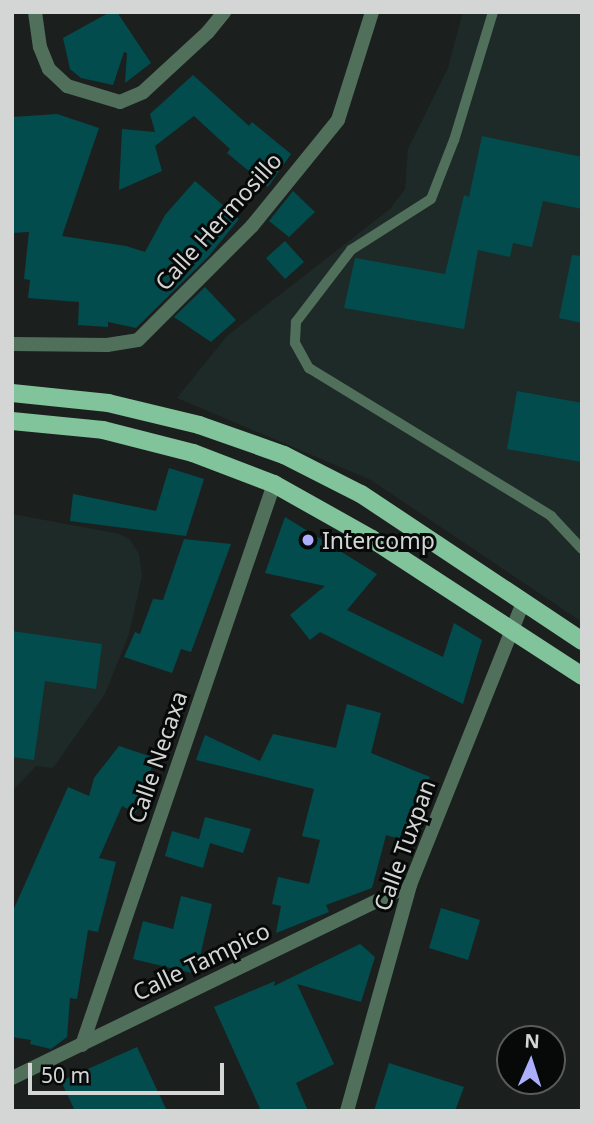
<!DOCTYPE html>
<html>
<head>
<meta charset="utf-8">
<style>
  body { margin:0 }
  #map { position:relative; width:594px; height:1123px; overflow:hidden; background:#1b201f; font-family:"Noto Sans",sans-serif }
  div>[style] { position:absolute }
  [style*='--x'] { left:calc(var(--x)*1px); top:calc(var(--y)*1px); width:calc(var(--w)*1px); rotate:calc(var(--a)*1deg) }
  .built>* { inset:0; background:#1e2a27 }
  .building>* { inset:0; background:#024c4e }
  .lane>* { height:10px; margin:-5px; padding:0 5px; transform-origin:5px; border-radius:5px; background:#51705c }
  .street>* { height:14px; margin:-7px; padding:0 7px; transform-origin:7px; border-radius:7px; background:#51705c }
  .primary>* { height:18px; margin:-9px; padding:0 9px; transform-origin:9px; border-radius:9px; background:#81c39a }
  .dots>* { width:19px; height:19px; translate:-50% -50%; box-sizing:border-box; border:4px solid #070909; border-radius:50% }
  span { translate:-50% -50%; white-space:nowrap; text-align:center; line-height:1.15; -webkit-text-stroke:6px #070909; paint-order:stroke }
  .street-label { font-size:23px; color:#d3d6d5 }
  .poi-label { font-size:23px; color:#d3d6d5 }
  .left { translate:0 -50%; text-align:left }
  .frame { position:absolute; inset:0; border:14px solid #d3d6d5; pointer-events:none }
  .north { position:absolute; left:496px; top:1025px; width:70px; height:70px; box-sizing:border-box; background:#070909; border:2px solid #595b5b; border-radius:50%; rotate:3deg; font-size:19px; font-weight:700; line-height:28px; text-align:center; color:#d3d6d5 }
  .north::after { content:''; display:block; margin:auto; width:24px; height:32px; background:#acaffb; clip-path:polygon(50% 0,100% 100%,50% 72%,0 100%) }
  .scale { position:absolute; left:28px; top:1063px; width:196px; height:32px; box-sizing:border-box; border:4px solid #d3d6d5; border-top:0; padding-left:9px; font-size:21px; line-height:24px; white-space:nowrap; color:#d3d6d5; -webkit-text-stroke:5px #070909; paint-order:stroke }
</style>
</head>
<body>
<div id="map">
  <div class="built">
    <div style="clip-path:polygon(463px 12px,582px 12px,582px 622px,371px 480px,177px 398px,227px 336px,390px 209px,405px 189px,408px 149px,448px 68px)"></div>
    <div style="clip-path:polygon(12px 514px,120px 534px,130px 540px,139px 554px,142px 576px,129px 634px,105px 694px,53px 768px,36px 766px,12px 791px)"></div>
  </div>
  <div class="building">
    <div style="clip-path:polygon(110px 12px,117px 12px,151px 63px,125px 83px,127px 53px,124px 52px,113px 85px,81px 78px,70px 69px,63px 38px)"></div>
    <div style="clip-path:polygon(193px 75px,249px 126px,252px 122px,291px 154px,268px 187px,227px 153px,230px 149px,194px 116px,155px 146px,162px 171px,119px 190px,122px 129px,155px 132px,150px 114px)"></div>
    <div style="clip-path:polygon(57px 114px,99px 128px,62px 236px,126px 246px,145px 252px,165px 215px,195px 181px,239px 219px,208px 257px,136px 328px,108px 322px,108px 327px,78px 325px,79px 302px,28px 298px,30px 280px,24px 279px,29px 232px,12px 233px,12px 117px)"></div>
    <div style="clip-path:polygon(482px 136px,582px 157px,582px 209px,543px 201px,532px 247px,513px 243px,510px 257px,478px 250px,464px 329px,344px 308px,355px 258px,445px 274px,464px 195px,469px 197px)"></div>
    <div style="clip-path:polygon(293px 191px,315px 212px,289px 237px,269px 221px)"></div>
    <div style="clip-path:polygon(285px 241px,304px 262px,285px 279px,266px 258px)"></div>
    <div style="clip-path:polygon(572px 255px,582px 256px,582px 323px,559px 318px)"></div>
    <div style="clip-path:polygon(205px 287px,236px 320px,211px 342px,174px 317px)"></div>
    <div style="clip-path:polygon(517px 391px,582px 403px,582px 462px,507px 449px)"></div>
    <div style="clip-path:polygon(169px 468px,204px 479px,186px 536px,70px 521px,73px 494px,156px 511px)"></div>
    <div style="clip-path:polygon(285px 517px,377px 574px,347px 610px,443px 657px,454px 623px,482px 640px,463px 704px,320px 632px,310px 640px,290px 615px,325px 586px,265px 573px)"></div>
    <div style="clip-path:polygon(184px 539px,231px 544px,191px 652px,181px 649px,172px 673px,124px 657px,135px 632px,140px 634px,153px 599px,163px 600px)"></div>
    <div style="clip-path:polygon(12px 631px,102px 644px,96px 689px,45px 681px,34px 760px,12px 757px)"></div>
    <div style="clip-path:polygon(347px 704px,381px 713px,371px 753px,430px 777px,406px 841px,386px 835px,372px 888px,326px 905px,329px 912px,276px 933px,281px 906px,272px 904px,278px 877px,309px 884px,320px 840px,302px 836px,314px 789px,196px 760px,205px 735px,260px 761px,273px 734px,336px 748px)"></div>
    <div style="clip-path:polygon(119px 746px,155px 758px,136px 813px,122px 806px,99px 858px,116px 862px,98px 932px,88px 930px,77px 999px,70px 998px,67px 1037px,51px 1049px,30px 1044px,31px 1040px,12px 1037px,12px 913px,68px 787px,89px 796px,94px 778px)"></div>
    <div style="clip-path:polygon(205px 817px,251px 829px,243px 853px,210px 843px,203px 868px,165px 856px,172px 831px,199px 839px)"></div>
    <div style="clip-path:polygon(181px 896px,212px 904px,196px 974px,133px 959px,143px 921px,173px 929px)"></div>
    <div style="clip-path:polygon(441px 908px,480px 920px,468px 960px,429px 948px)"></div>
    <div style="clip-path:polygon(360px 944px,375px 957px,361px 1002px,297px 984px,334px 1064px,296px 1083px,308px 1111px,261px 1111px,214px 1007px,275px 981px,274px 986px)"></div>
    <div style="clip-path:polygon(137px 1047px,167px 1111px,75px 1111px,61px 1081px)"></div>
    <div style="clip-path:polygon(389px 1063px,464px 1087px,455px 1111px,374px 1111px)"></div>
  </div>
  <div class="lane">
    <div style="--x:493;--y:12;--w:134;--a:106.9"></div>
    <div style="--x:454;--y:140;--w:63;--a:111.3"></div>
    <div style="--x:431;--y:199;--w:95;--a:147.5"></div>
    <div style="--x:351;--y:250;--w:91;--a:127.4"></div>
    <div style="--x:296;--y:322;--w:21;--a:93"></div>
    <div style="--x:295;--y:343;--w:29;--a:61"></div>
    <div style="--x:309;--y:368;--w:284;--a:31.4"></div>
    <div style="--x:551;--y:516;--w:45;--a:46.8"></div>
  </div>
  <div class="street">
    <div style="--x:35;--y:12;--w:35;--a:82"></div>
    <div style="--x:40;--y:47;--w:24;--a:68"></div>
    <div style="--x:49;--y:69;--w:25;--a:43"></div>
    <div style="--x:67;--y:86;--w:55;--a:16.8"></div>
    <div style="--x:120;--y:102;--w:25;--a:-23"></div>
    <div style="--x:143;--y:92;--w:88;--a:-42.7"></div>
    <div style="--x:208;--y:32;--w:26;--a:-51"></div>
    <div style="--x:12;--y:344;--w:95;--a:0.6"></div>
    <div style="--x:107;--y:345;--w:31;--a:-9"></div>
    <div style="--x:138;--y:340;--w:161;--a:-45"></div>
    <div style="--x:252;--y:226;--w:136;--a:-50.9"></div>
    <div style="--x:338;--y:120;--w:113;--a:-72.5"></div>
    <div style="--x:82;--y:1045;--w:593;--a:-71.11"></div>
    <div style="--x:12;--y:1078;--w:442;--a:-25.9"></div>
    <div style="--x:347;--y:1111;--w:235;--a:-74.4"></div>
    <div style="--x:410;--y:885;--w:305;--a:-68.2"></div>
  </div>
  <div class="primary">
    <div style="--x:12;--y:393;--w:97;--a:5.9"></div>
    <div style="--x:108;--y:403;--w:94;--a:13.6"></div>
    <div style="--x:199;--y:425;--w:90;--a:19.4"></div>
    <div style="--x:284;--y:455;--w:86;--a:26.9"></div>
    <div style="--x:361;--y:494;--w:265;--a:33.6"></div>
    <div style="--x:12;--y:421;--w:91;--a:5.6"></div>
    <div style="--x:103;--y:430;--w:93;--a:14.3"></div>
    <div style="--x:193;--y:453;--w:87;--a:20.9"></div>
    <div style="--x:274;--y:484;--w:112;--a:29.3"></div>
    <div style="--x:372;--y:539;--w:251;--a:33.1"></div>
  </div>
  <div class="dots">
    <div style="left:308px;top:540px;background:#acaffb"></div>
  </div>
  <div class="street-label">
    <span style="left:218px;top:221px;rotate:-48deg">Calle Hermosillo</span>
    <span style="left:157px;top:757px;rotate:-71deg">Calle Necaxa</span>
    <span style="left:404px;top:845px;rotate:-70deg">Calle Tuxpan</span>
    <span style="left:201px;top:961px;rotate:-26deg">Calle Tampico</span>
  </div>
  <div class="poi-label">
    <span class="left" style="left:322px;top:540px">Intercomp</span>
  </div>
  <div class="frame"></div>
  <div class="north">N</div>
  <div class="scale">50 m</div>
</div>
</body>
</html>
